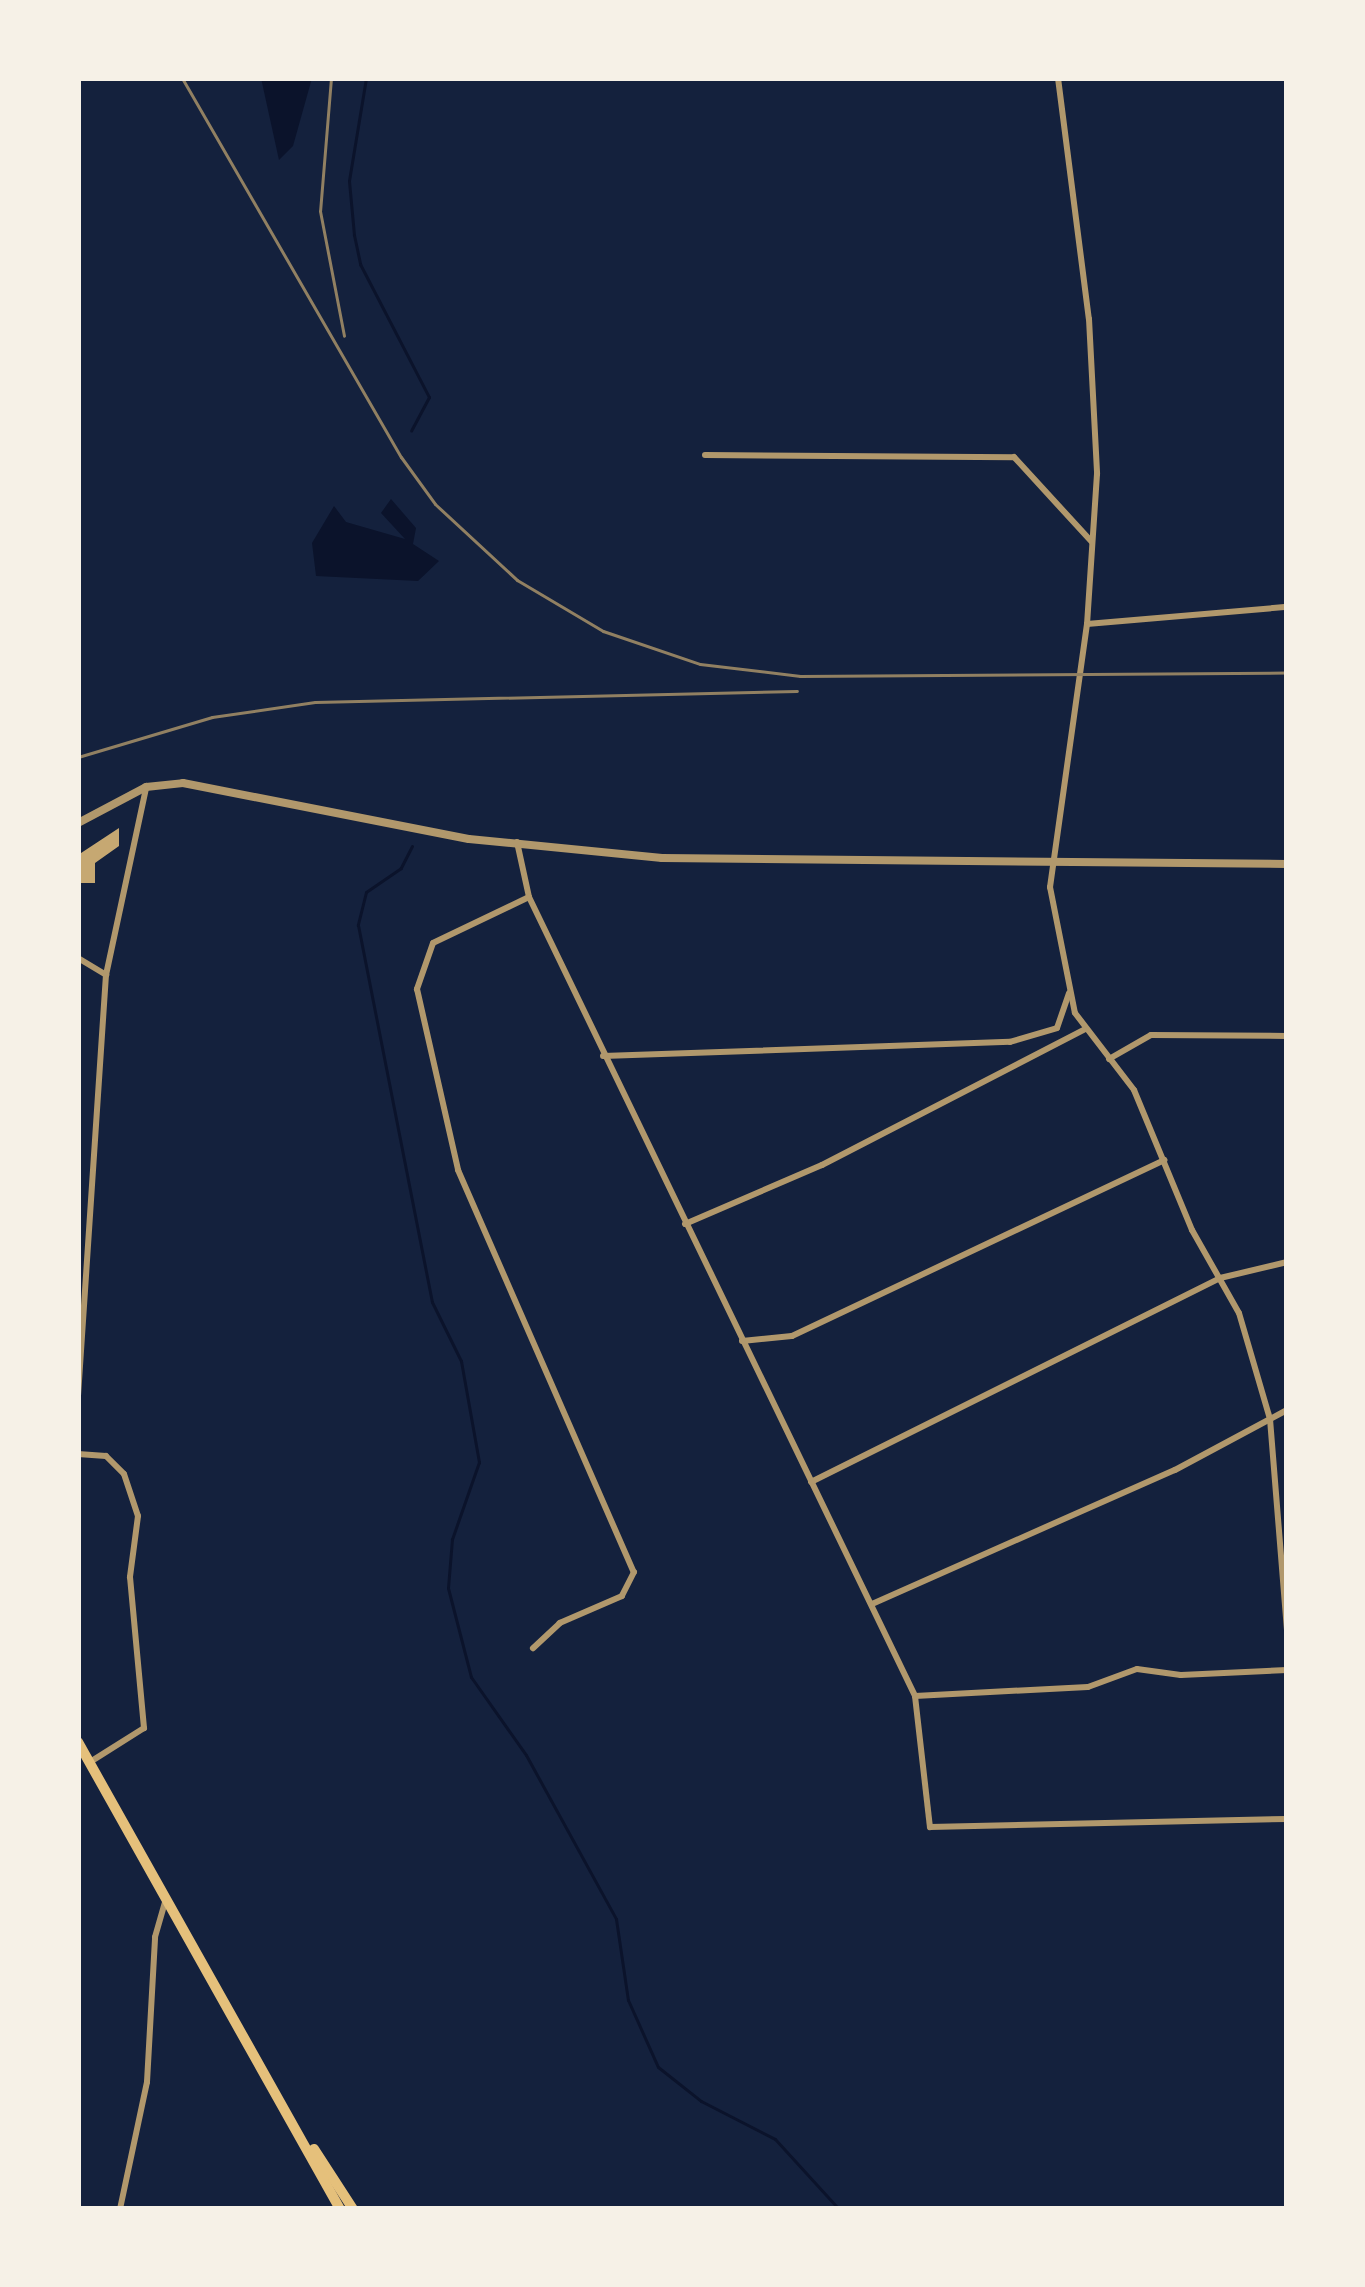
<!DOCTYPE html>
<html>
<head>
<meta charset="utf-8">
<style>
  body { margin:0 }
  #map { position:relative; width:1365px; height:2287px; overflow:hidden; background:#14213d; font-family:"Noto Sans",sans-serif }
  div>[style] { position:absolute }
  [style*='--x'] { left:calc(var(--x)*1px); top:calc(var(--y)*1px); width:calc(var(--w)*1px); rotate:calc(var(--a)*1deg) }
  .water>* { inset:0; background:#0b132b }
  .stream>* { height:3px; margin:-1.5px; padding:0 1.5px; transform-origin:1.5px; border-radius:1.5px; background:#0b132b }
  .building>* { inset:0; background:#c6a872 }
  .minor>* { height:6px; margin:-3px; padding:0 3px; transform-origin:3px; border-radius:3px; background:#b1986c }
  .tertiary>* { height:8px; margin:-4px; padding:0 4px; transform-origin:4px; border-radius:4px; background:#b1986c }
  .trunk>* { height:10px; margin:-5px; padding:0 5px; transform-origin:5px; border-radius:5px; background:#e5c07b }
  .rail>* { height:3px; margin:-1.5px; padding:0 1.5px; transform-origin:1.5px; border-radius:1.5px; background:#918062 }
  span { translate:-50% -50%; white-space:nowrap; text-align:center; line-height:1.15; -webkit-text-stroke:10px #f6f1e7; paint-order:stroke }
  .frame { position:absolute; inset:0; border:81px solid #f6f1e7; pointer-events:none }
</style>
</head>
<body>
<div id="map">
  <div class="water">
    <div style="clip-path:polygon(261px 78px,312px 78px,293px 146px,279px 160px)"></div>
    <div style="clip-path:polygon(391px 499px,416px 528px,413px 544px,439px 561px,418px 581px,316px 576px,312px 543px,334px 506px,346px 522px,405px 539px,381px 513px)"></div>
  </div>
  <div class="stream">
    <div style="--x:366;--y:78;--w:104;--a:99.4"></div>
    <div style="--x:349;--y:181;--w:54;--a:84.7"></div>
    <div style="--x:354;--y:235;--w:30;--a:78"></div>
    <div style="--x:360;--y:264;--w:150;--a:62.6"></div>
    <div style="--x:429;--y:397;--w:38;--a:118"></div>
    <div style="--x:412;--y:846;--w:25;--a:117"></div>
    <div style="--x:401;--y:868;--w:42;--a:145.6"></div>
    <div style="--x:366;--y:892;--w:34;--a:104"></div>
    <div style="--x:358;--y:925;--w:384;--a:78.9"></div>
    <div style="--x:432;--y:1302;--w:66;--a:63.8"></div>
    <div style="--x:461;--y:1361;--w:103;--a:79.9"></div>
    <div style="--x:479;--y:1462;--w:82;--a:109.3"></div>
    <div style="--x:452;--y:1539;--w:49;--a:94.7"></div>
    <div style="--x:448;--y:1588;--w:92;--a:75.5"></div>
    <div style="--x:471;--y:1677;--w:95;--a:54.8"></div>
    <div style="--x:526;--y:1755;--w:187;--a:61.2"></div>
    <div style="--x:616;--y:1919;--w:82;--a:81.6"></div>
    <div style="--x:628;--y:2000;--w:73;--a:65.9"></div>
    <div style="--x:658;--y:2067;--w:55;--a:38.3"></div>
    <div style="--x:701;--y:2101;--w:83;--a:27.2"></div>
    <div style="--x:775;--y:2139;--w:95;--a:47.6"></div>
  </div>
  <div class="building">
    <div style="clip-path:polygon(119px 828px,119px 846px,95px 863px,95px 883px,78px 883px,78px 855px)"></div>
  </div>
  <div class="minor">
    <div style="--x:1058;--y:78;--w:243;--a:82.7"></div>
    <div style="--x:1089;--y:319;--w:155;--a:87"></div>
    <div style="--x:1097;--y:474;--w:150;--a:93.8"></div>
    <div style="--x:1087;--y:624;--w:266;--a:98"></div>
    <div style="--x:1050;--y:887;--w:128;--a:78.8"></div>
    <div style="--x:1075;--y:1013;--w:97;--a:52.5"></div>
    <div style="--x:1134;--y:1090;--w:152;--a:67.5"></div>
    <div style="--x:1192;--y:1230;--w:95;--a:60.5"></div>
    <div style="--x:1239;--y:1313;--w:110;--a:73.7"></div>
    <div style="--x:1270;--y:1419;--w:214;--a:85.4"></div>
    <div style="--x:705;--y:455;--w:309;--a:0.4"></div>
    <div style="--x:1014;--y:457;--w:115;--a:47.5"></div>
    <div style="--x:1087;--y:624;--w:201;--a:-4.9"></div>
    <div style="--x:517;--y:842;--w:56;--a:77.7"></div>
    <div style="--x:529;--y:897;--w:887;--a:64.21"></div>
    <div style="--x:915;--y:1696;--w:132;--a:83.5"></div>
    <div style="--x:930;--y:1827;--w:357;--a:-1.3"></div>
    <div style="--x:529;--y:897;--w:106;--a:154.4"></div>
    <div style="--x:433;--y:943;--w:49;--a:109.2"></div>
    <div style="--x:417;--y:989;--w:186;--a:77.2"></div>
    <div style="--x:458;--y:1170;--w:439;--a:66.4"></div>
    <div style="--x:634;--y:1572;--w:27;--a:117"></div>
    <div style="--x:622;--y:1596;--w:68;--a:156.5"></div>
    <div style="--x:560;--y:1623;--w:37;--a:137"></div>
    <div style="--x:78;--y:958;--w:33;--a:31"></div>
    <div style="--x:603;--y:1056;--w:407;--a:-2"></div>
    <div style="--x:1010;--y:1042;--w:49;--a:-16.6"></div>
    <div style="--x:1057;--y:1028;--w:37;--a:-71"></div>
    <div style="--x:1109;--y:1059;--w:48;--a:-29.7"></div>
    <div style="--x:1151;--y:1035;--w:136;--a:0.4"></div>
    <div style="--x:685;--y:1224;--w:149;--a:-23.3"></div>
    <div style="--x:822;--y:1165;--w:295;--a:-27.3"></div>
    <div style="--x:742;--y:1341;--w:50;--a:-5.7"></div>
    <div style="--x:792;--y:1336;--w:412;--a:-25.3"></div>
    <div style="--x:78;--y:1396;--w:422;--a:-86.2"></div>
    <div style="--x:106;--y:975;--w:191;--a:-77.9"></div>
    <div style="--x:78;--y:1454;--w:28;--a:4"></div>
    <div style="--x:106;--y:1456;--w:25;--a:45"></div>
    <div style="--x:124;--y:1474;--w:44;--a:71.6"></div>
    <div style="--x:138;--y:1516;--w:62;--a:97.5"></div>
    <div style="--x:130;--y:1577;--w:152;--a:84.7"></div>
    <div style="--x:144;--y:1728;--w:64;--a:147.8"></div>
    <div style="--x:811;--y:1482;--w:457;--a:-26.5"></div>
    <div style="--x:1220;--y:1278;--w:69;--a:-13.4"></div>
    <div style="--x:872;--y:1604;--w:331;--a:-23.9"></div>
    <div style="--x:1175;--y:1470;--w:127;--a:-28.2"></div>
    <div style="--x:915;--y:1696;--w:173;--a:-3"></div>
    <div style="--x:1088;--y:1687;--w:52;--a:-20.2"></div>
    <div style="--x:1137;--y:1669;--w:44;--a:7.8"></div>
    <div style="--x:1181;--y:1675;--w:106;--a:-2.7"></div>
    <div style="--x:120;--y:2209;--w:130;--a:-78"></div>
    <div style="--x:147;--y:2082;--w:145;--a:-86.8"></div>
    <div style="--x:155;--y:1937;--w:35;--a:-74"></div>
  </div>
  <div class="tertiary">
    <div style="--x:78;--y:823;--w:77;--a:-27.9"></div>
    <div style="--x:146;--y:787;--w:37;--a:-6"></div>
    <div style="--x:183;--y:783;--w:291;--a:11.1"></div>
    <div style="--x:469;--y:839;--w:194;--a:5.6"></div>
    <div style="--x:662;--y:858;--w:625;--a:0.55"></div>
  </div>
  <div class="trunk">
    <div style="--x:78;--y:1742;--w:535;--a:60.71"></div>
    <div style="--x:314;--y:2149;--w:72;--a:57"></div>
  </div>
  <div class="rail">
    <div style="--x:182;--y:78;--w:438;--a:60"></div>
    <div style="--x:401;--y:457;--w:58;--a:54.1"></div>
    <div style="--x:435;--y:504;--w:112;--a:42.8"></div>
    <div style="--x:517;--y:580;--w:100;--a:30.7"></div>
    <div style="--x:603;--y:631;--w:102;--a:18.8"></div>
    <div style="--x:700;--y:664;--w:101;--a:6.8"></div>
    <div style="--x:800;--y:676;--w:487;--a:-0.4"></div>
    <div style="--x:331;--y:78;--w:133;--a:94.7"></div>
    <div style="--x:320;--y:211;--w:127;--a:79.1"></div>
    <div style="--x:78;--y:757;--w:140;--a:-16.6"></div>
    <div style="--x:212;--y:717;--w:104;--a:-8.3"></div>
    <div style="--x:315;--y:702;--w:482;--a:-1.3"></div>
  </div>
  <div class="frame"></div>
</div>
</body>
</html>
